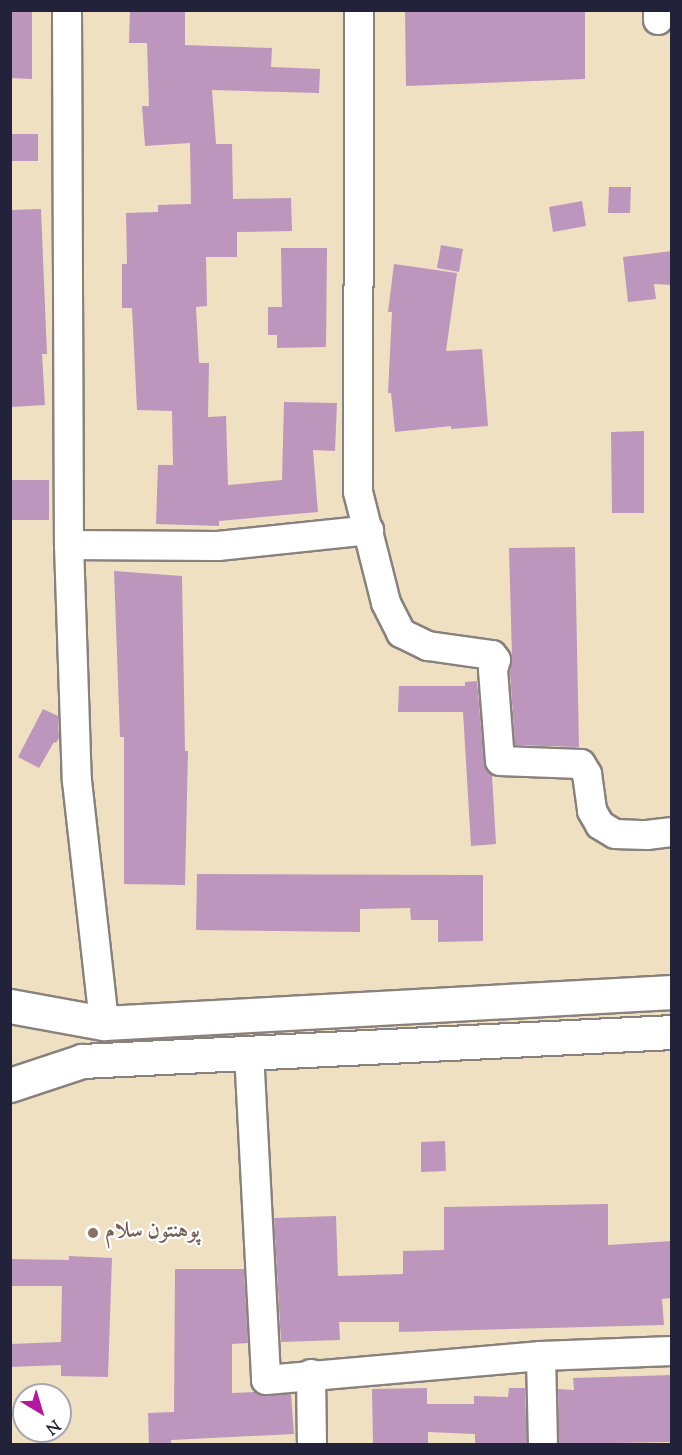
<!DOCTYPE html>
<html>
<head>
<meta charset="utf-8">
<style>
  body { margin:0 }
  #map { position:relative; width:682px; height:1455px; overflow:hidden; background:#efe0c1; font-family:"Sorts Mill Goudy",Amiri,serif }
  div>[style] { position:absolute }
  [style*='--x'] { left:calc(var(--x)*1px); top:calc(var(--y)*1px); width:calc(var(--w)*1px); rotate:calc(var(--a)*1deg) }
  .building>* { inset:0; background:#bc96bd }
  .roads { filter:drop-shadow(2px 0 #88817e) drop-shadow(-2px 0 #88817e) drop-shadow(0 2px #88817e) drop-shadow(0 -2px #88817e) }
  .minor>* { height:28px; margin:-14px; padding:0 14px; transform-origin:14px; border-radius:14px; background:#fff }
  .major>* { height:33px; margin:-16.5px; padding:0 16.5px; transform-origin:16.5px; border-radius:16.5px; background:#fff }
  .dots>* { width:16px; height:16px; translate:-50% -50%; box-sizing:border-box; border:3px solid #fff; border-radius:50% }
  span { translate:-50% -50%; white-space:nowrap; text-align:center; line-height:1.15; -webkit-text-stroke:4.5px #fff; paint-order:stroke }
  .education-label { font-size:22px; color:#785e54; font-weight:700 }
  .left { translate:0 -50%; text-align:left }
  .frame { position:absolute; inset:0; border:12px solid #22223b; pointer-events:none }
  .north { position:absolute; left:12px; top:1383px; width:60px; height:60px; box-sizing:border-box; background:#fff; border:2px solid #a7a7b1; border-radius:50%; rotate:142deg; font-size:16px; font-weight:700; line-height:24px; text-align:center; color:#22223b }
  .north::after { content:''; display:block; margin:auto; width:21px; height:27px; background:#b5179e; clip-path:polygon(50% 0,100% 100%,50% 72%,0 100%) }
</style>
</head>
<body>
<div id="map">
  <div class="building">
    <div style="clip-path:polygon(10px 10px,32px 10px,32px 79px,10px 78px)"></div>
    <div style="clip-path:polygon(130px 10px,185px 12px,185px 45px,272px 48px,271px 67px,320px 69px,319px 93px,212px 90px,216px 144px,232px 144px,233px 199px,291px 198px,292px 231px,237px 232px,237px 257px,206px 257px,207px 306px,196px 307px,199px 363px,209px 363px,208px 417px,226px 416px,228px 485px,282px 480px,284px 402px,337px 403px,335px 451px,313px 450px,318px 512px,219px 521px,219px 526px,156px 524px,158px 465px,173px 465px,172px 411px,137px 410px,132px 308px,122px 308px,122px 264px,127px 264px,126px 213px,158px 212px,158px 205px,191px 204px,190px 143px,145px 146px,142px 106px,149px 106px,147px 43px,129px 43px)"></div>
    <div style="clip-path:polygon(405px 10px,585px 10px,585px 79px,406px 86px)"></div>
    <div style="clip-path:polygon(10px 134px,38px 134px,38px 161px,10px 161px)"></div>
    <div style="clip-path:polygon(609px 187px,631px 187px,630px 213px,608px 213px)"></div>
    <div style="clip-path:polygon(582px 201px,586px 226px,553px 232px,549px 207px)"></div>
    <div style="clip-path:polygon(41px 209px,47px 354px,42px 354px,45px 405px,10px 407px,10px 210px)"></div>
    <div style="clip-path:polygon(441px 245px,463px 249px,459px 272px,437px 268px)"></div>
    <div style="clip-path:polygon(281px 248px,327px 248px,326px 347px,277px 348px,277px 335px,268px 335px,268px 307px,282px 307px)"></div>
    <div style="clip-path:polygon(672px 251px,672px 285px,654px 284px,656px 299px,628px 302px,623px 257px)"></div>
    <div style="clip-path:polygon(394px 264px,457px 273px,446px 351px,482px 349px,488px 426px,451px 429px,451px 426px,395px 432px,391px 393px,388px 393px,392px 312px,388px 312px)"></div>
    <div style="clip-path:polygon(644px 431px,644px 513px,612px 513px,611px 432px)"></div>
    <div style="clip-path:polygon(10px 480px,49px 480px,49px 520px,10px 520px)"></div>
    <div style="clip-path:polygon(575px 547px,579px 747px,515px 745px,510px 672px,512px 657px,509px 548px)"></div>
    <div style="clip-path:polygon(114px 571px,182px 576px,185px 751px,188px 751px,185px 885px,124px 884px,124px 737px,120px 737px)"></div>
    <div style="clip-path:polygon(477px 681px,484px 762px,492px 775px,496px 844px,471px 846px,463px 712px,398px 712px,399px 686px,465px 686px,465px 682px)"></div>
    <div style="clip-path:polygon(43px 709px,58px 716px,59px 738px,56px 743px,54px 742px,39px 768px,18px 757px)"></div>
    <div style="clip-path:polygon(197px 874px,483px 875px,483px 941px,438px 942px,438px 920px,411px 920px,410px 908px,360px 909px,360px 932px,196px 930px)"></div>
    <div style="clip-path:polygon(445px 1141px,446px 1171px,421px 1172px,421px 1142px)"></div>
    <div style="clip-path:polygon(608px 1204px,608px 1245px,672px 1241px,672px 1298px,662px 1299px,664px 1325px,399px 1332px,399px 1322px,339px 1322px,340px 1340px,281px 1342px,274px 1218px,336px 1216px,338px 1276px,403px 1274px,403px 1251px,444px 1250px,444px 1207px)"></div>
    <div style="clip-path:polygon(69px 1256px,112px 1258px,108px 1377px,61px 1376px,61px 1365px,10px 1367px,10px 1344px,61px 1342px,62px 1286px,10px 1286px,10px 1259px,69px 1260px)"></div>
    <div style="clip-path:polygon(175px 1269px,244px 1269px,248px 1343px,232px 1344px,232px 1393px,255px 1392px,267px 1396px,291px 1394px,294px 1434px,171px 1440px,171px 1444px,149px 1444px,148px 1413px,174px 1412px)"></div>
    <div style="clip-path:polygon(672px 1375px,672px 1442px,559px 1444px,558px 1389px,574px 1390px,573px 1378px)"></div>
    <div style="clip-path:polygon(427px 1388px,427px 1404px,474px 1404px,474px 1396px,508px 1397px,509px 1388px,525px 1388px,527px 1444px,475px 1444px,475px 1434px,428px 1432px,428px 1444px,373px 1444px,372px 1389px)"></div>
  </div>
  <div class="roads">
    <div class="minor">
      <div style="--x:67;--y:10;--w:535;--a:89.79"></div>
      <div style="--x:69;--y:545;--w:236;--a:88.1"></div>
      <div style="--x:77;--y:781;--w:244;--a:83.6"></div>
      <div style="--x:359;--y:10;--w:482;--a:90.1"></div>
      <div style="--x:358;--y:492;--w:114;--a:75.8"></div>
      <div style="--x:386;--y:603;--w:34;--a:63"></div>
      <div style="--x:401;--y:633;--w:30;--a:26"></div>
      <div style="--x:428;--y:646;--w:65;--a:8"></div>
      <div style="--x:492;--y:655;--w:6;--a:51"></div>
      <div style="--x:496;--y:660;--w:10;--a:107"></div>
      <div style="--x:493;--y:670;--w:91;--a:85.6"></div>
      <div style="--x:500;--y:761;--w:81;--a:2.1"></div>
      <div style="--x:581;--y:764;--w:12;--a:59"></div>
      <div style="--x:587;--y:774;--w:37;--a:82"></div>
      <div style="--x:592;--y:811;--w:16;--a:60"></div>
      <div style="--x:600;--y:825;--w:17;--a:31"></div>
      <div style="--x:615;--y:834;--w:32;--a:2"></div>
      <div style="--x:647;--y:835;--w:24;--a:-7"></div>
      <div style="--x:658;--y:10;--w:10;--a:90"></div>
      <div style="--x:69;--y:545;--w:149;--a:0.4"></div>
      <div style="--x:218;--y:546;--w:152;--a:-6"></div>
      <div style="--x:249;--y:1052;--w:328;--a:87"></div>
      <div style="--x:266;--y:1380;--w:276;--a:-5"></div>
      <div style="--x:541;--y:1356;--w:131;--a:-2.2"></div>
      <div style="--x:541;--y:1356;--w:88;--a:88.7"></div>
      <div style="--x:311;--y:1374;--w:70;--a:89.2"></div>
    </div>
    <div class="major">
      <div style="--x:10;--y:1006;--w:96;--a:10.3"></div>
      <div style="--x:104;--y:1023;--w:569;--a:-3.12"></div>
      <div style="--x:10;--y:1085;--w:76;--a:-18.4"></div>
      <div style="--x:82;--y:1061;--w:591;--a:-2.81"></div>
    </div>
  </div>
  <div class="dots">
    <div style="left:93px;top:1233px;background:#8d6e63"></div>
  </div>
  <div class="education-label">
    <span class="left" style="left:105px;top:1233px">پوهنتون سلام</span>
  </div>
  <div class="frame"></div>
  <div class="north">N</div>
</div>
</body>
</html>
